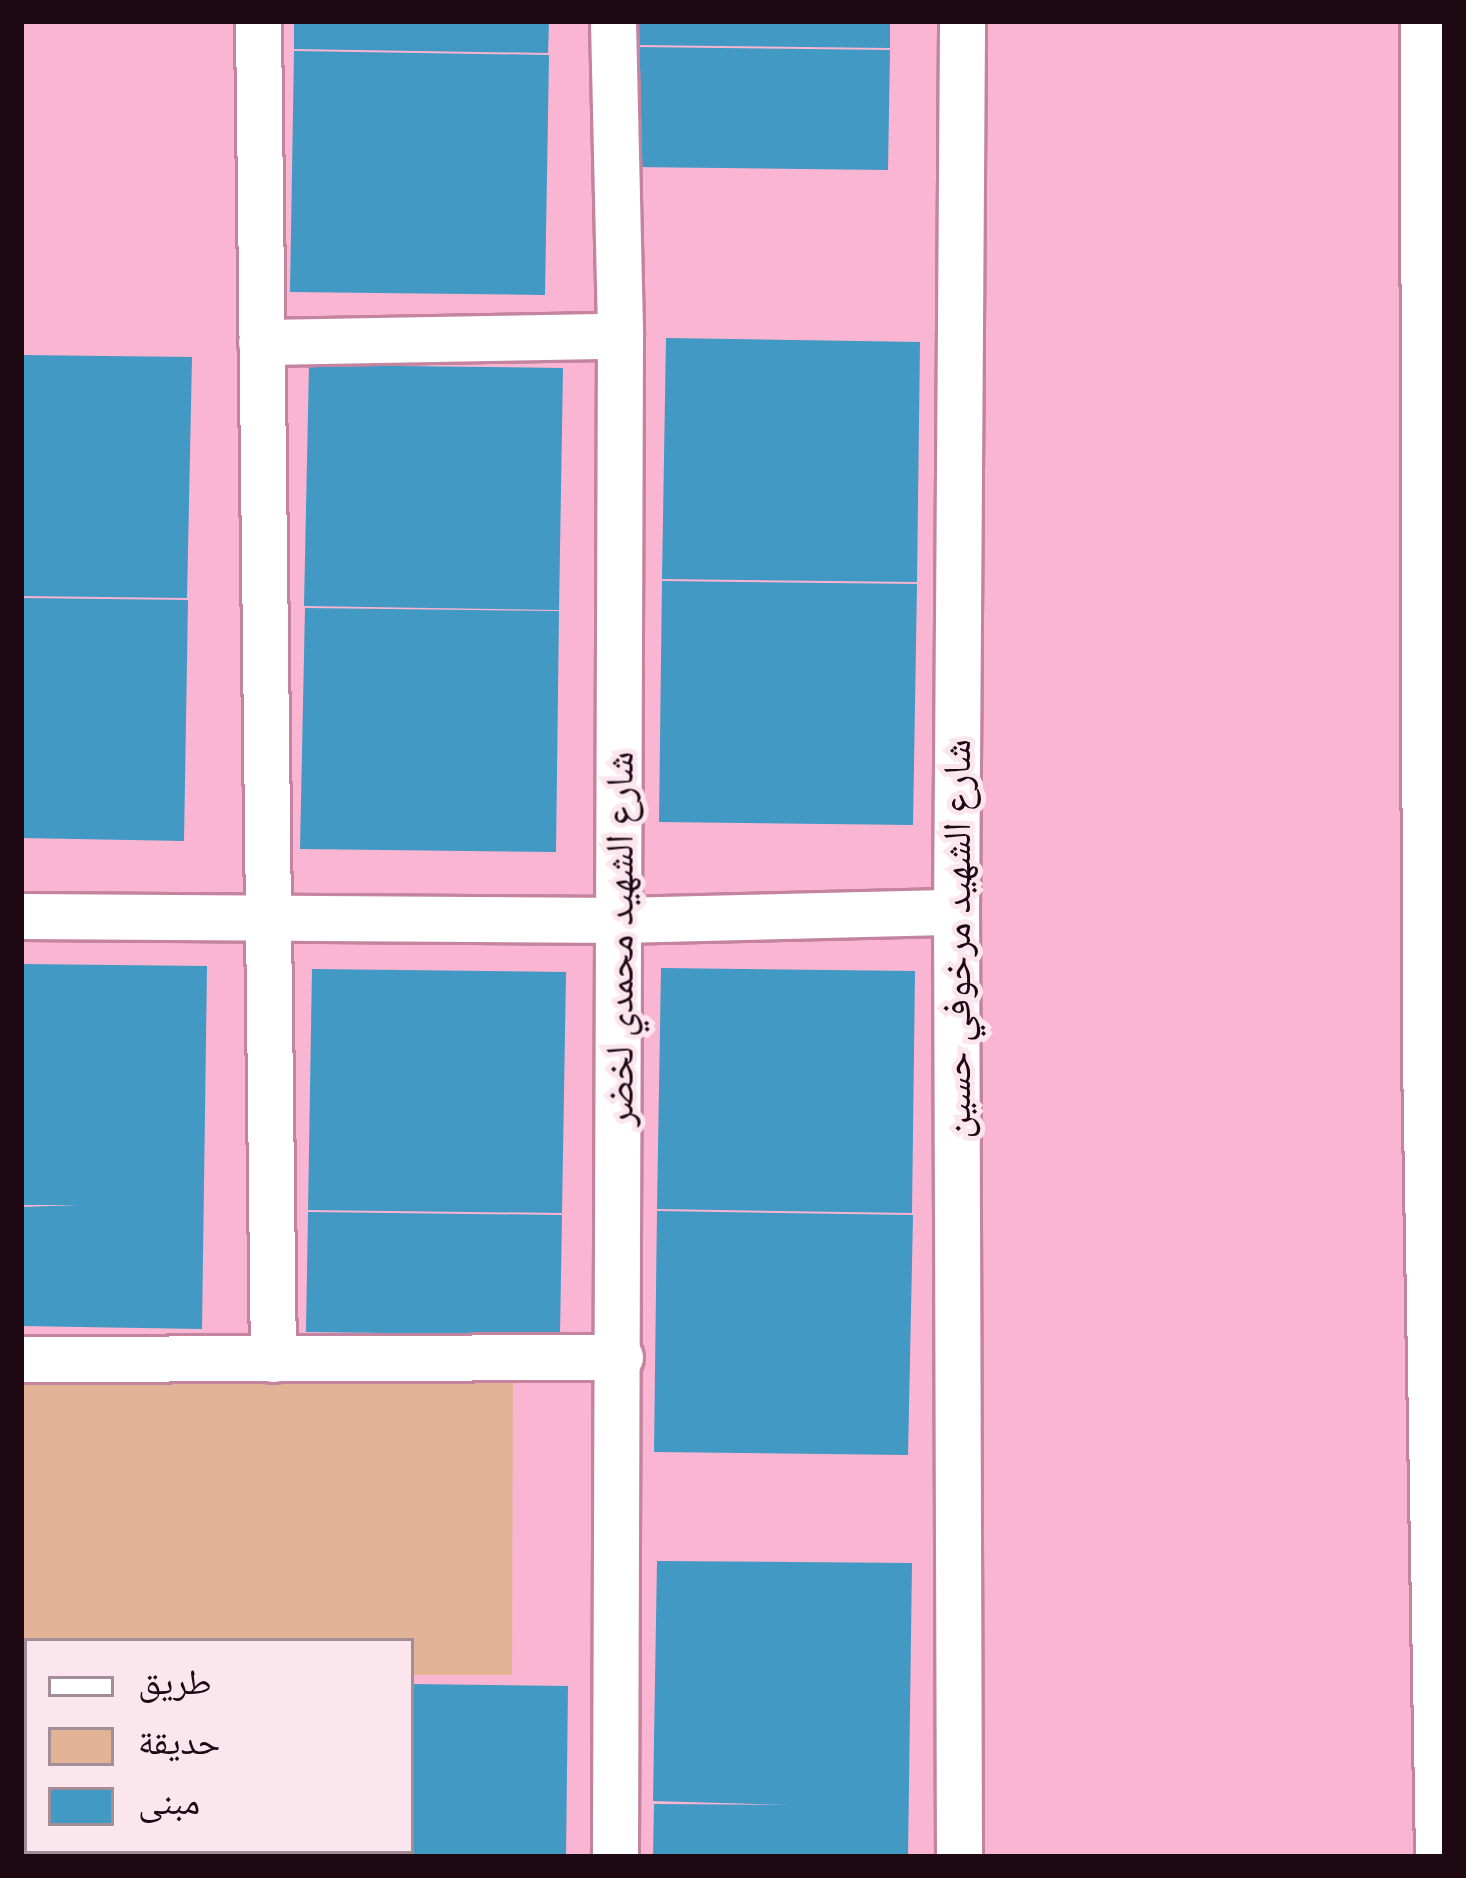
<!DOCTYPE html>
<html>
<head>
<meta charset="utf-8">
<style>
  body { margin:0 }
  #map { position:relative; width:1466px; height:1878px; overflow:hidden; background:#f9b5d1; font-family:"Fira Sans Condensed","Noto Naskh Arabic",sans-serif }
  div>[style] { position:absolute }
  [style*='--x'] { left:calc(var(--x)*1px); top:calc(var(--y)*1px); width:calc(var(--w)*1px); rotate:calc(var(--a)*1deg) }
  .green>* { inset:0; background:#e2b396 }
  .building>* { inset:0; background:#4199c4 }
  .roads { filter:drop-shadow(3px 0 #c4849f) drop-shadow(-3px 0 #c4849f) drop-shadow(0 3px #c4849f) drop-shadow(0 -3px #c4849f) }
  .street>* { height:45px; margin:-22.5px; padding:0 22.5px; transform-origin:22.5px; border-radius:22.5px; background:#fff }
  span { translate:-50% -50%; white-space:nowrap; text-align:center; line-height:1.15; -webkit-text-stroke:10px #fce6ee; paint-order:stroke }
  .street-label { font-size:39px; color:#1e0812 }
  .frame { position:absolute; inset:0; border:24px solid #1e0812; pointer-events:none }
  .legend { position:absolute; left:24px; top:1638px; width:390px; height:216px; box-sizing:border-box; background:#fce6ee; border:3px solid #a38d96; margin:0; padding:15px 21px; list-style:none; font-size:36px; color:#1e0812 }
  .legend li { display:flex; align-items:center; gap:24px; height:60px }
  .legend b { width:60px; border:3px solid #a38d96 }
</style>
</head>
<body>
<div id="map">
  <div class="green">
    <div style="clip-path:polygon(21px 1379px,513px 1379px,512px 1675px,411px 1675px,411px 1641px,27px 1641px,27px 1674px,21px 1674px)"></div>
  </div>
  <div class="building">
    <div style="clip-path:polygon(294px 21px,549px 21px,548px 53px,294px 49px)"></div>
    <div style="clip-path:polygon(634px 21px,890px 21px,890px 48px,634px 45px)"></div>
    <div style="clip-path:polygon(635px 47px,890px 50px,888px 170px,633px 167px)"></div>
    <div style="clip-path:polygon(294px 51px,549px 55px,545px 295px,290px 292px)"></div>
    <div style="clip-path:polygon(666px 338px,920px 342px,917px 582px,662px 579px)"></div>
    <div style="clip-path:polygon(21px 355px,192px 357px,187px 598px,21px 596px)"></div>
    <div style="clip-path:polygon(309px 365px,563px 368px,559px 610px,304px 606px)"></div>
    <div style="clip-path:polygon(662px 581px,917px 584px,913px 825px,659px 822px)"></div>
    <div style="clip-path:polygon(21px 598px,188px 600px,184px 841px,21px 838px)"></div>
    <div style="clip-path:polygon(305px 608px,559px 611px,556px 852px,300px 849px)"></div>
    <div style="clip-path:polygon(21px 964px,207px 966px,202px 1329px,21px 1326px,21px 1207px,80px 1205px,21px 1205px)"></div>
    <div style="clip-path:polygon(661px 968px,915px 971px,912px 1213px,657px 1209px)"></div>
    <div style="clip-path:polygon(312px 969px,566px 972px,562px 1213px,308px 1210px)"></div>
    <div style="clip-path:polygon(657px 1211px,913px 1215px,908px 1455px,654px 1452px)"></div>
    <div style="clip-path:polygon(308px 1212px,562px 1215px,560px 1335px,306px 1332px)"></div>
    <div style="clip-path:polygon(657px 1561px,912px 1563px,908px 1857px,653px 1857px,654px 1804px,791px 1805px,653px 1801px)"></div>
    <div style="clip-path:polygon(411px 1684px,568px 1686px,566px 1857px,310px 1857px,310px 1851px,411px 1851px)"></div>
    <div style="clip-path:polygon(21px 1689px,27px 1689px,27px 1851px,202px 1851px,202px 1857px,21px 1857px)"></div>
  </div>
  <div class="roads">
    <div class="street">
      <div style="--x:258;--y:21;--w:1338;--a:89.36"></div>
      <div style="--x:613;--y:21;--w:315;--a:88.7"></div>
      <div style="--x:620;--y:336;--w:1521;--a:90.19"></div>
      <div style="--x:1423;--y:21;--w:1036;--a:89.89"></div>
      <div style="--x:1425;--y:1057;--w:800;--a:89.07"></div>
      <div style="--x:261;--y:342;--w:359;--a:-1"></div>
      <div style="--x:21;--y:916;--w:599;--a:0.38"></div>
      <div style="--x:620;--y:920;--w:336;--a:-1.4"></div>
      <div style="--x:21;--y:1359;--w:599;--a:-0.19"></div>
      <div style="--x:21;--y:1684;--w:6;--a:0"></div>
      <div style="--x:263;--y:1851;--w:6;--a:90"></div>
      <div style="--x:959;--y:1857;--w:945;--a:-90.18"></div>
      <div style="--x:956;--y:912;--w:891;--a:-89.61"></div>
    </div>
  </div>
  <div class="street-label">
    <span style="left:620px;top:939px;rotate:-90deg">شارع الشهيد محمدي لخضر</span>
    <span style="left:957px;top:939px;rotate:-90deg">شارع الشهيد مرخوفي حسين</span>
  </div>
  <div class="frame"></div>
  <ul class="legend">
  <li><b style="height:15px;background:#fff"></b>طريق</li>
  <li><b style="height:33px;background:#e2b396"></b>حديقة</li>
  <li><b style="height:33px;background:#4199c4"></b>مبنى</li>
  </ul>
</div>
</body>
</html>
